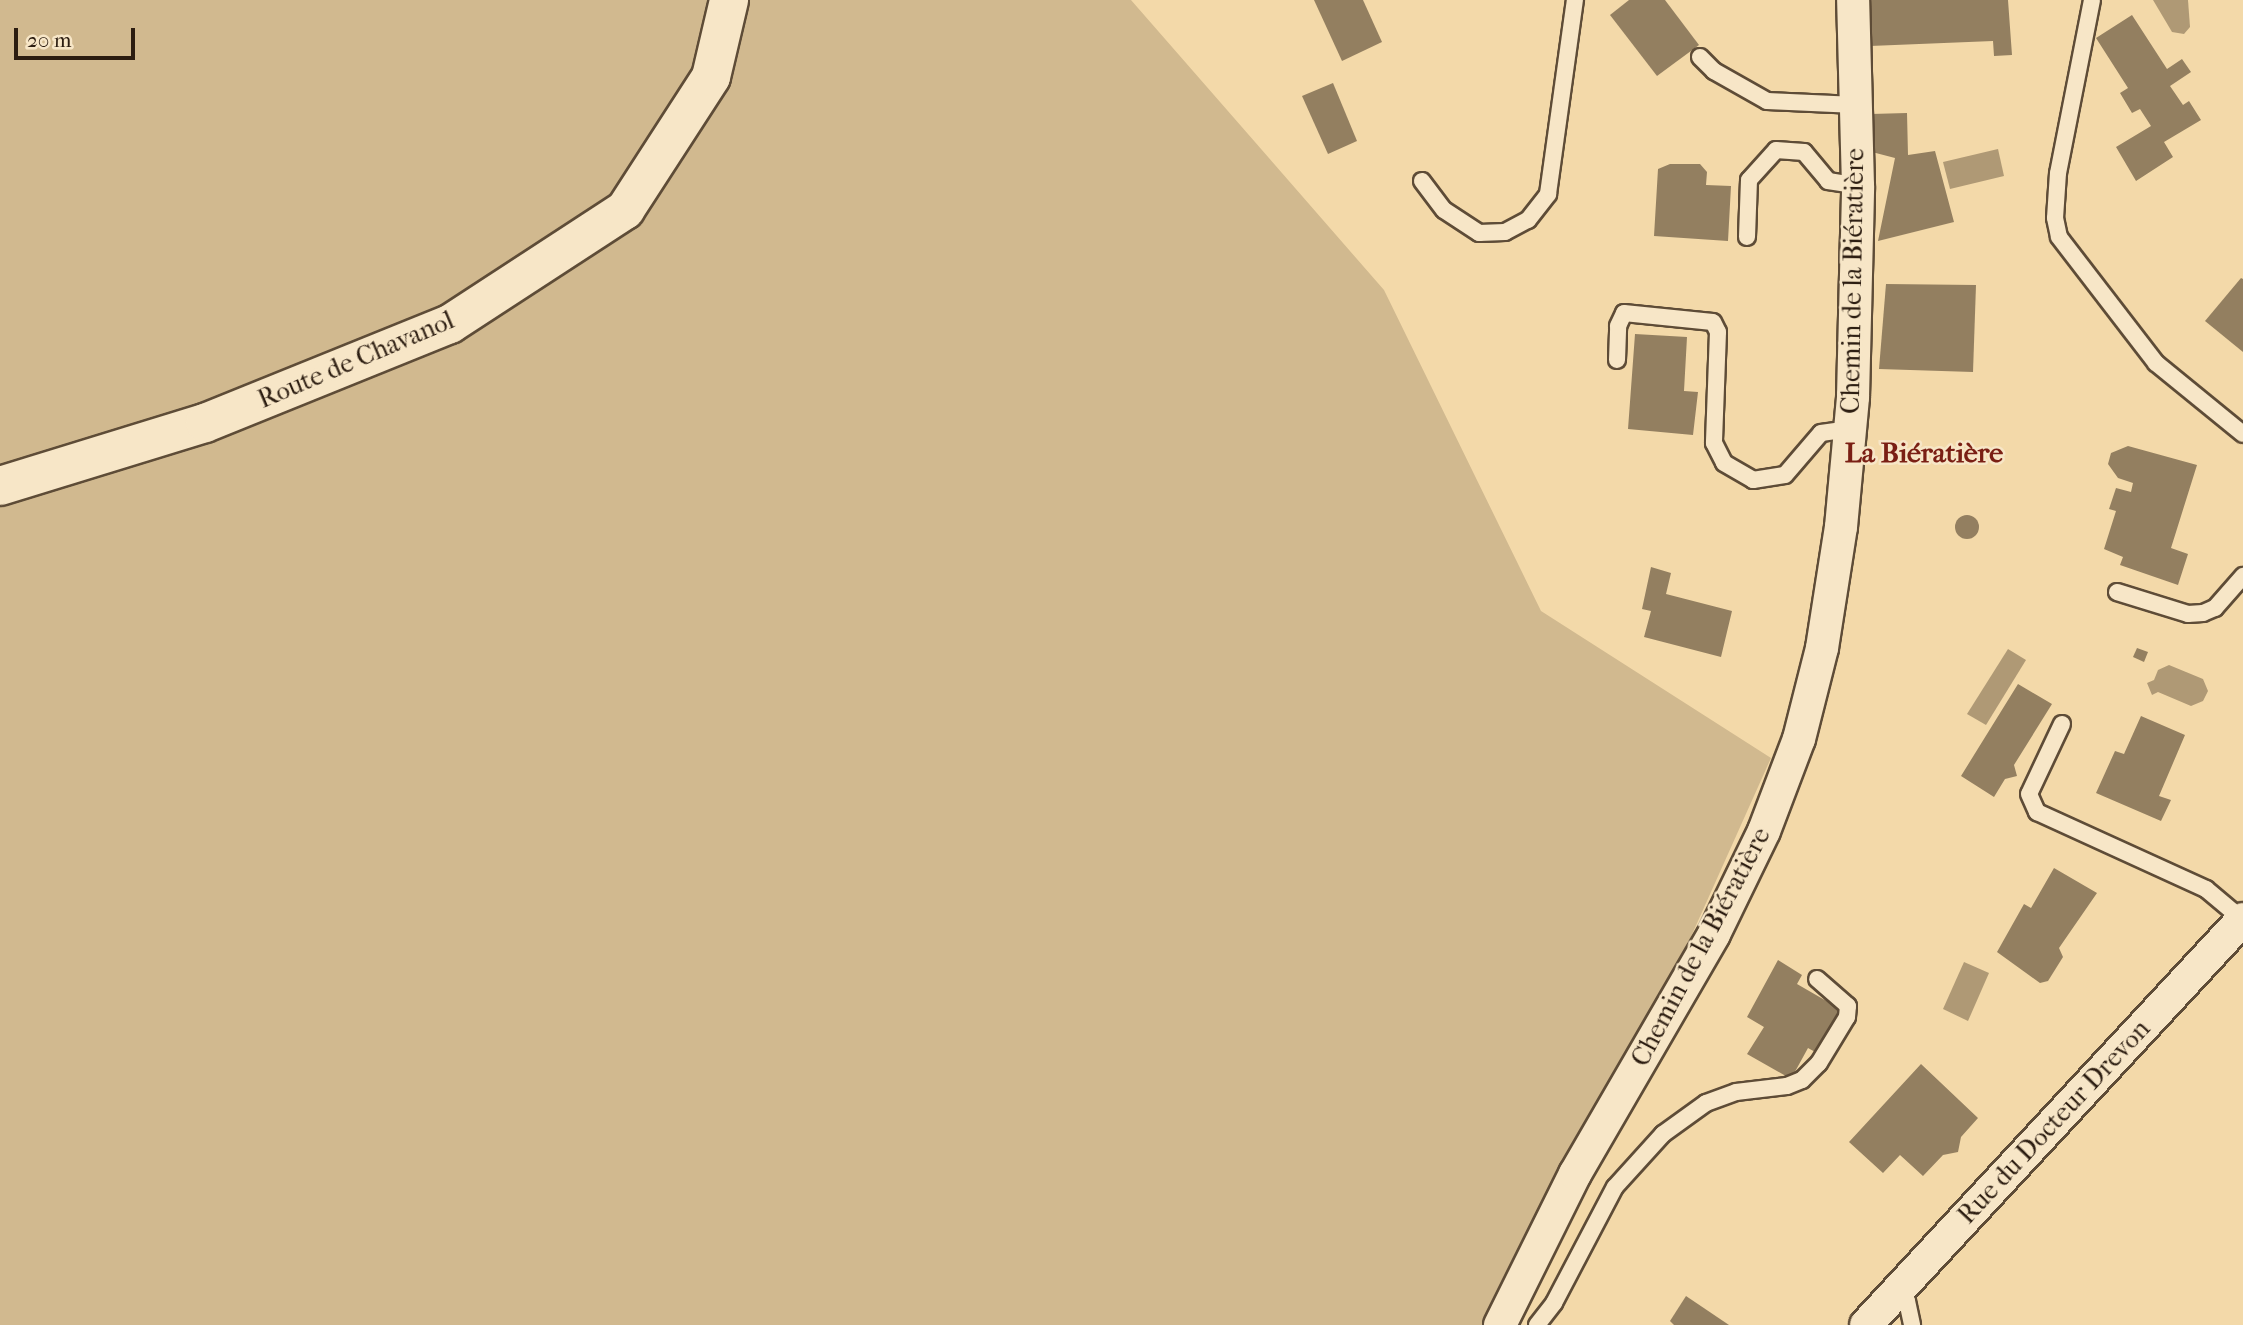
<!DOCTYPE html>
<html>
<head>
<meta charset="utf-8">
<style>
  body { margin:0 }
  #map { position:relative; width:2243px; height:1325px; overflow:hidden; background:#f3d9a9; font-family:"IM FELL French Canon",serif }
  div>[style] { position:absolute }
  [style*='--x'] { left:calc(var(--x)*1px); top:calc(var(--y)*1px); width:calc(var(--w)*1px); rotate:calc(var(--a)*1deg) }
  .green>* { inset:0; background:#d1b98f }
  .water>* { inset:0; background:#af9975 }
  .building>* { inset:0; background:#937f60 }
  .round { border-radius:50% }
  .roads { filter:drop-shadow(2px 0 #5e4c37) drop-shadow(-2px 0 #5e4c37) drop-shadow(0 2px #5e4c37) drop-shadow(0 -2px #5e4c37) }
  .service>* { height:16px; margin:-8px; padding:0 8px; transform-origin:8px; border-radius:8px; background:#f7e6c7 }
  .minor>* { height:32px; margin:-16px; padding:0 16px; transform-origin:16px; border-radius:16px; background:#f7e6c7 }
  .tertiary>* { height:38px; margin:-19px; padding:0 19px; transform-origin:19px; border-radius:19px; background:#f7e6c7 }
  span { translate:-50% -50%; white-space:nowrap; text-align:center; line-height:1.15; -webkit-text-stroke:5px #f7e6c7; paint-order:stroke }
  .street-label { font-size:26px; color:#2c1d11 }
  .neighbourhood-label { font-size:28px; color:#7a1f14; font-weight:700 }
  .scale { position:absolute; left:14px; top:28px; width:121px; height:32px; box-sizing:border-box; border:4px solid #2c1d11; border-top:0; padding-left:9px; font-size:21px; line-height:24px; white-space:nowrap; color:#2c1d11; -webkit-text-stroke:5px #f7e6c7; paint-order:stroke }
</style>
</head>
<body>
<div id="map">
  <div class="green">
    <div style="clip-path:polygon(0 0,1131px 0,1384px 290px,1541px 611px,1771px 758px,1517px 1325px,0 1325px)"></div>
  </div>
  <div class="water">
    <div style="clip-path:polygon(2153px 0,2188px 0,2190px 27px,2184px 34px,2172px 32px)"></div>
    <div style="clip-path:polygon(1998px 149px,2004px 176px,1950px 189px,1943px 162px)"></div>
    <div style="clip-path:polygon(2008px 649px,2026px 660px,1986px 725px,1967px 714px)"></div>
    <div style="clip-path:polygon(2169px 665px,2203px 679px,2208px 691px,2203px 701px,2191px 706px,2158px 692px,2152px 695px,2147px 683px,2154px 680px,2158px 670px)"></div>
    <div style="clip-path:polygon(1964px 962px,1989px 973px,1968px 1021px,1943px 1009px)"></div>
  </div>
  <div class="building">
    <div style="clip-path:polygon(1314px 0,1363px 0,1382px 42px,1342px 61px)"></div>
    <div style="clip-path:polygon(1629px 0,1665px 0,1699px 45px,1657px 76px,1610px 15px)"></div>
    <div style="clip-path:polygon(1869px 0,2008px 0,2012px 55px,1994px 56px,1993px 41px,1870px 46px)"></div>
    <div style="clip-path:polygon(2132px 15px,2167px 69px,2182px 59px,2191px 72px,2170px 86px,2183px 105px,2189px 101px,2201px 120px,2164px 142px,2173px 157px,2136px 181px,2116px 147px,2151px 126px,2140px 109px,2132px 113px,2120px 93px,2128px 88px,2096px 38px)"></div>
    <div style="clip-path:polygon(1333px 83px,1357px 141px,1328px 154px,1302px 96px)"></div>
    <div style="clip-path:polygon(1907px 113px,1908px 155px,1935px 151px,1954px 222px,1878px 241px,1895px 158px,1872px 152px,1871px 114px)"></div>
    <div style="clip-path:polygon(1670px 164px,1700px 164px,1707px 172px,1706px 185px,1731px 186px,1728px 241px,1654px 236px,1658px 169px)"></div>
    <div style="clip-path:polygon(2241px 278px,2243px 279px,2243px 352px,2205px 321px)"></div>
    <div style="clip-path:polygon(1886px 284px,1976px 285px,1973px 372px,1879px 369px)"></div>
    <div style="clip-path:polygon(1635px 334px,1687px 337px,1684px 391px,1698px 392px,1693px 435px,1628px 429px)"></div>
    <div style="clip-path:polygon(2128px 446px,2197px 465px,2171px 548px,2188px 554px,2178px 585px,2120px 565px,2123px 557px,2104px 549px,2116px 511px,2109px 509px,2116px 488px,2131px 492px,2133px 483px,2118px 478px,2108px 464px,2111px 453px)"></div>
    <div class="round" style="left:1955px;top:515px;width:24px;height:24px"></div>
    <div style="clip-path:polygon(1651px 567px,1671px 573px,1666px 594px,1732px 611px,1721px 657px,1644px 637px,1651px 611px,1642px 609px)"></div>
    <div style="clip-path:polygon(2137px 648px,2148px 652px,2144px 662px,2133px 657px)"></div>
    <div style="clip-path:polygon(2018px 684px,2052px 704px,2014px 765px,2017px 776px,2005px 779px,1994px 797px,1961px 776px)"></div>
    <div style="clip-path:polygon(2141px 716px,2185px 735px,2159px 796px,2171px 800px,2161px 821px,2096px 793px,2115px 751px,2124px 754px)"></div>
    <div style="clip-path:polygon(2054px 868px,2097px 893px,2059px 948px,2063px 957px,2048px 981px,2040px 983px,1997px 952px,2024px 904px,2031px 908px)"></div>
    <div style="clip-path:polygon(1778px 960px,1802px 975px,1797px 984px,1842px 1010px,1817px 1053px,1808px 1048px,1791px 1079px,1747px 1054px,1764px 1027px,1747px 1017px)"></div>
    <div style="clip-path:polygon(1921px 1064px,1978px 1118px,1961px 1137px,1958px 1152px,1943px 1155px,1923px 1176px,1900px 1155px,1883px 1173px,1849px 1142px)"></div>
    <div style="clip-path:polygon(1686px 1296px,1729px 1325px,1674px 1325px,1670px 1321px)"></div>
  </div>
  <div class="roads">
    <div class="service">
      <div style="--x:2092;--y:0;--w:176;--a:101.1"></div>
      <div style="--x:2058;--y:173;--w:45;--a:93.8"></div>
      <div style="--x:2055;--y:218;--w:19;--a:78"></div>
      <div style="--x:2059;--y:237;--w:159;--a:52.4"></div>
      <div style="--x:2156;--y:363;--w:112;--a:39.2"></div>
      <div style="--x:1700;--y:57;--w:20;--a:45"></div>
      <div style="--x:1714;--y:71;--w:61;--a:29.5"></div>
      <div style="--x:1767;--y:101;--w:89;--a:2.6"></div>
      <div style="--x:1422;--y:181;--w:36;--a:53"></div>
      <div style="--x:1444;--y:210;--w:42;--a:33.3"></div>
      <div style="--x:1479;--y:233;--w:26;--a:-2"></div>
      <div style="--x:1505;--y:232;--w:26;--a:-28"></div>
      <div style="--x:1528;--y:220;--w:33;--a:-52"></div>
      <div style="--x:1548;--y:194;--w:196;--a:-82.1"></div>
      <div style="--x:1747;--y:237;--w:57;--a:-88"></div>
      <div style="--x:1749;--y:180;--w:40;--a:-48"></div>
      <div style="--x:1776;--y:150;--w:28;--a:4"></div>
      <div style="--x:1804;--y:152;--w:38;--a:50"></div>
      <div style="--x:1828;--y:181;--w:30;--a:9"></div>
      <div style="--x:1617;--y:360;--w:34;--a:-88"></div>
      <div style="--x:1618;--y:326;--w:14;--a:-65"></div>
      <div style="--x:1624;--y:313;--w:89;--a:5.8"></div>
      <div style="--x:1713;--y:322;--w:11;--a:63"></div>
      <div style="--x:1718;--y:332;--w:111;--a:92.1"></div>
      <div style="--x:1714;--y:443;--w:22;--a:63"></div>
      <div style="--x:1724;--y:463;--w:34;--a:30"></div>
      <div style="--x:1753;--y:480;--w:32;--a:-9"></div>
      <div style="--x:1785;--y:475;--w:55;--a:-49.4"></div>
      <div style="--x:1821;--y:433;--w:29;--a:-8"></div>
      <div style="--x:2117;--y:592;--w:74;--a:17.2"></div>
      <div style="--x:2188;--y:614;--w:15;--a:-4"></div>
      <div style="--x:2203;--y:613;--w:13;--a:-23"></div>
      <div style="--x:2215;--y:608;--w:43;--a:-48.8"></div>
      <div style="--x:2062;--y:724;--w:77;--a:115.2"></div>
      <div style="--x:2029;--y:794;--w:20;--a:66"></div>
      <div style="--x:2037;--y:812;--w:186;--a:24.5"></div>
      <div style="--x:2206;--y:889;--w:48;--a:40"></div>
      <div style="--x:1896;--y:1289;--w:16;--a:47"></div>
      <div style="--x:1907;--y:1301;--w:25;--a:78"></div>
      <div style="--x:1537;--y:1325;--w:28;--a:-52"></div>
      <div style="--x:1554;--y:1303;--w:131;--a:-62.3"></div>
      <div style="--x:1615;--y:1187;--w:72;--a:-47.8"></div>
      <div style="--x:1663;--y:1134;--w:53;--a:-35.8"></div>
      <div style="--x:1706;--y:1103;--w:32;--a:-20"></div>
      <div style="--x:1736;--y:1092;--w:51;--a:-6.7"></div>
      <div style="--x:1787;--y:1086;--w:16;--a:-22"></div>
      <div style="--x:1802;--y:1080;--w:24;--a:-45"></div>
      <div style="--x:1819;--y:1063;--w:54;--a:-58.7"></div>
      <div style="--x:1847;--y:1017;--w:11;--a:-85"></div>
      <div style="--x:1848;--y:1006;--w:41;--a:-138.9"></div>
    </div>
    <div class="minor">
      <div style="--x:1500;--y:1325;--w:169;--a:-63.6"></div>
      <div style="--x:1575;--y:1174;--w:277;--a:-59.9"></div>
      <div style="--x:1714;--y:934;--w:114;--a:-64.1"></div>
      <div style="--x:1764;--y:831;--w:98;--a:-69.2"></div>
      <div style="--x:1799;--y:739;--w:94;--a:-75.8"></div>
      <div style="--x:1822;--y:648;--w:122;--a:-81.1"></div>
      <div style="--x:1841;--y:527;--w:131;--a:-84.7"></div>
      <div style="--x:1853;--y:397;--w:211;--a:-88.6"></div>
      <div style="--x:1858;--y:186;--w:186;--a:-91.5"></div>
      <div style="--x:1866;--y:1325;--w:554;--a:-47.12"></div>
    </div>
    <div class="tertiary">
      <div style="--x:0;--y:486;--w:214;--a:-17.1"></div>
      <div style="--x:205;--y:423;--w:264;--a:-22"></div>
      <div style="--x:450;--y:324;--w:209;--a:-33.1"></div>
      <div style="--x:625;--y:210;--w:158;--a:-57.1"></div>
      <div style="--x:711;--y:77;--w:79;--a:-76.8"></div>
    </div>
  </div>
  <div class="street-label">
    <span style="left:1853px;top:281px;rotate:-89deg">Chemin de la Biératière</span>
    <span style="left:356px;top:360px;rotate:-23deg">Route de Chavanol</span>
    <span style="left:1701px;top:947px;rotate:-62deg">Chemin de la Biératière</span>
    <span style="left:2054px;top:1122px;rotate:-47deg">Rue du Docteur Drevon</span>
  </div>
  <div class="neighbourhood-label">
    <span style="left:1924px;top:453px">La Biératière</span>
  </div>
  <div class="scale">20 m</div>
</div>
</body>
</html>
